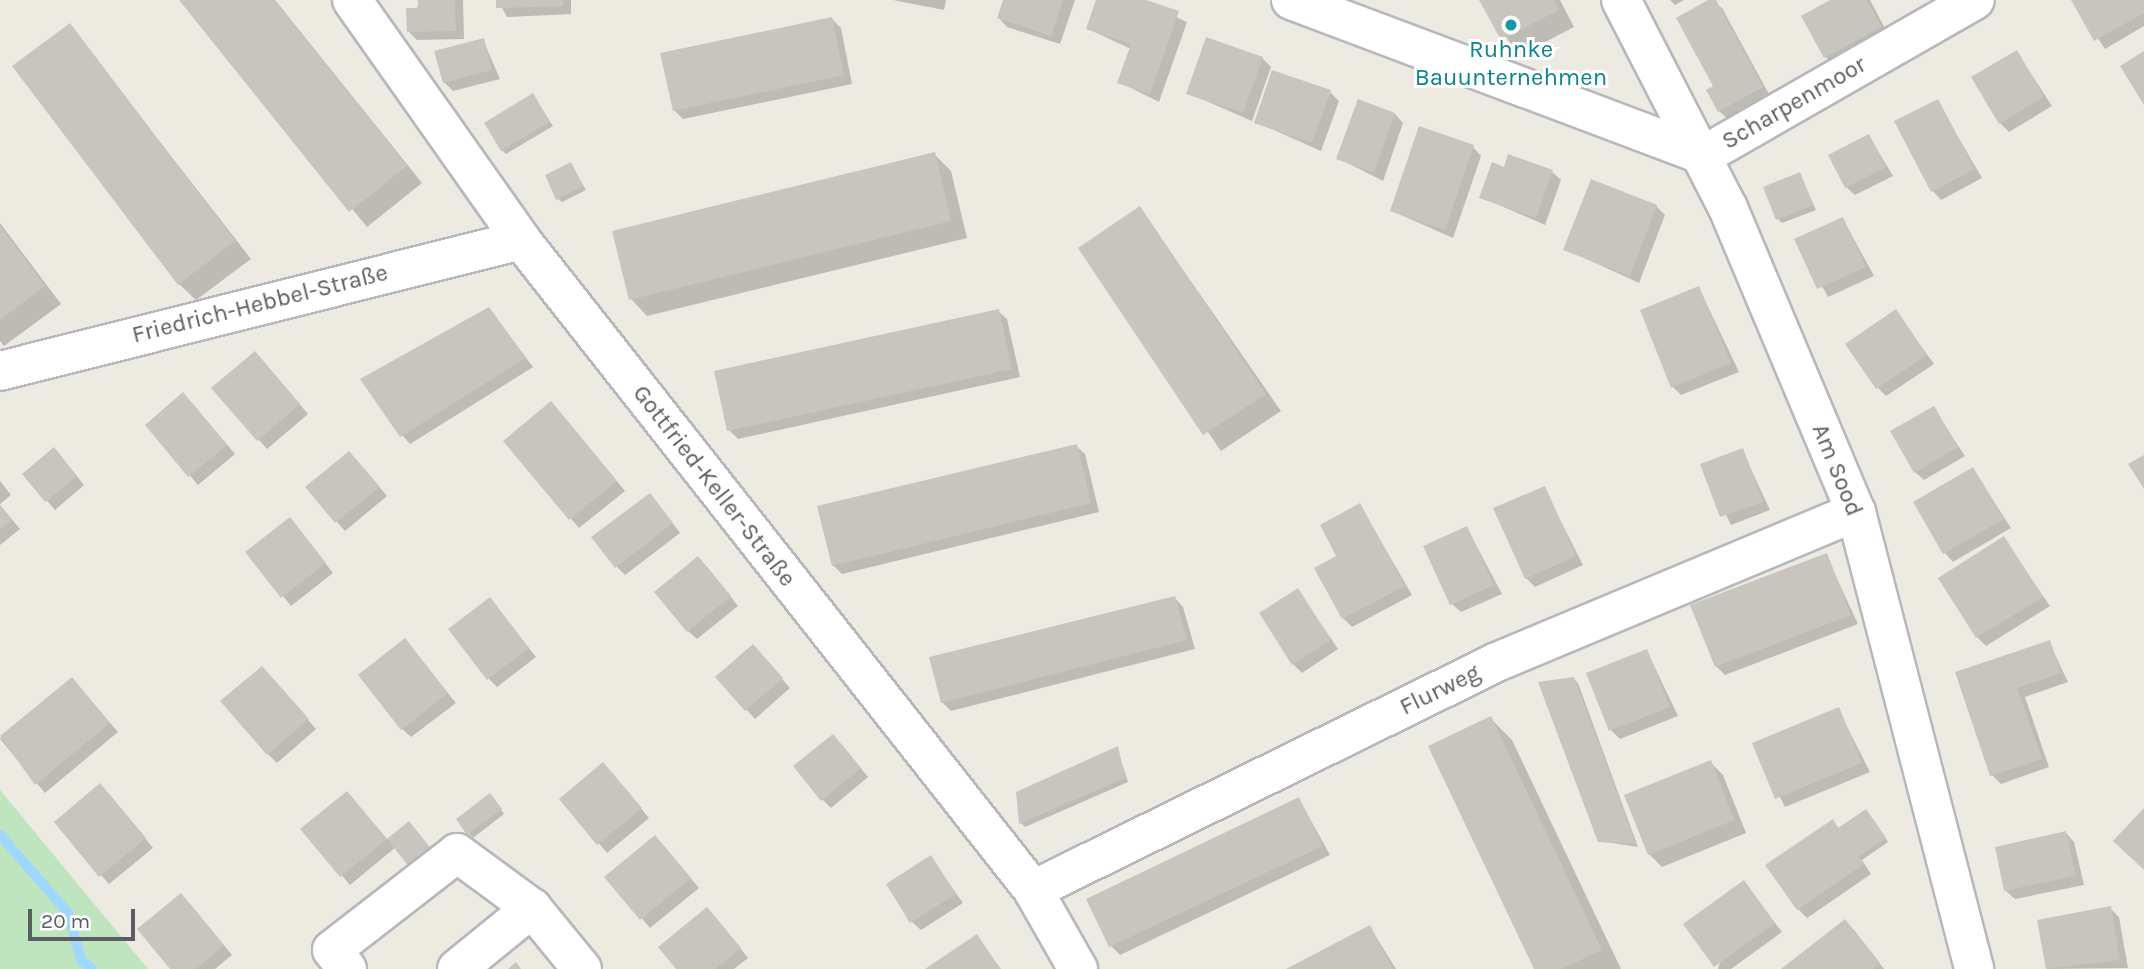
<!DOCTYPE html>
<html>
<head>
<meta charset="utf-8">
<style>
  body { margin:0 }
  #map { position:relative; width:2144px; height:969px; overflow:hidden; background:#edeae2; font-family:Karla,sans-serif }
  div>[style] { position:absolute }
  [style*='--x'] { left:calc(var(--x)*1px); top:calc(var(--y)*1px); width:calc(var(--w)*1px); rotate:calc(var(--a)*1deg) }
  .green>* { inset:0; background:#bfe5be }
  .shadow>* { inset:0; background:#0003 }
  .stream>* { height:10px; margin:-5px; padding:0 5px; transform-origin:5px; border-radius:5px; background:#a0d7fe }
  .building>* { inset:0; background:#c8c5bf }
  .roads { filter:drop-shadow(2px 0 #b5b8bc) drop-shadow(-2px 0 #b5b8bc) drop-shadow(0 2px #b5b8bc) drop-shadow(0 -2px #b5b8bc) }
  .street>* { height:38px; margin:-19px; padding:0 19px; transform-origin:19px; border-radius:19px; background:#fff }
  .dots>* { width:19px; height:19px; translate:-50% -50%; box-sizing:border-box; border:4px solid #fff; border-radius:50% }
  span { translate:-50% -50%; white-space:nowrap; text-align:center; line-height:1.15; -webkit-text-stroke:6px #fff; paint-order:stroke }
  .culture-label { font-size:24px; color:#0d838f }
  .street-label { font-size:24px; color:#5a5e63 }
  .scale { position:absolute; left:28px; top:909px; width:107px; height:32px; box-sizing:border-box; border:4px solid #5a5e63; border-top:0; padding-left:9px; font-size:21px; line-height:24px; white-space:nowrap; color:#5a5e63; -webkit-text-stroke:5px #fff; paint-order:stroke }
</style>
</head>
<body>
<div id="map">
  <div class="green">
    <div style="clip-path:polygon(0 790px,148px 969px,0 969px)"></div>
  </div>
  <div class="shadow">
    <div style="clip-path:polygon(181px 0,275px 0,422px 183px,367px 227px)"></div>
    <div style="clip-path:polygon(420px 0,463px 0,464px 39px,417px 40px,408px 31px)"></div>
    <div style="clip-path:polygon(498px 0,571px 0,571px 14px,507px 17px)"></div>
    <div style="clip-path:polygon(893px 0,946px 0,944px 10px)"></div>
    <div style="clip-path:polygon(1005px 0,1075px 0,1060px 44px,1007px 27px,999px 18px)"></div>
    <div style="clip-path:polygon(1098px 0,1140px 0,1187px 22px,1159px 102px,1119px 82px,1131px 49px,1088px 29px)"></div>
    <div style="clip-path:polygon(1481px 0,1560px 0,1574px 27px,1519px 56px)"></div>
    <div style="clip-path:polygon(1670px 0,1684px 0,1675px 5px)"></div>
    <div style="clip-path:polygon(1711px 0,1722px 8px,1770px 96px,1728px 119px,1719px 111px,1715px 86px)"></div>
    <div style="clip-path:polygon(1833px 0,1870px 0,1889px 36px,1834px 66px,1826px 57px)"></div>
    <div style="clip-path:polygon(2073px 0,2144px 0,2144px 26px,2105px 49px)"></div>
    <div style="clip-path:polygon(832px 19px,841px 28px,852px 84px,683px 119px,674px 110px)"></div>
    <div style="clip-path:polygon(69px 25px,251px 259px,196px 300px,179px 284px)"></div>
    <div style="clip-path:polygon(483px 40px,500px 79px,453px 91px,444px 82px)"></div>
    <div style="clip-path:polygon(2017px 52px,2052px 106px,2009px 132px,2000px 123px)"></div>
    <div style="clip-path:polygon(1262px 58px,1271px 67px,1252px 121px,1188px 93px)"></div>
    <div style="clip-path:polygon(1330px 92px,1339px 101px,1321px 151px,1256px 122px)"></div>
    <div style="clip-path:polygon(533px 96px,553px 126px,506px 154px,502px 150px)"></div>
    <div style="clip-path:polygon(1937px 101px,1982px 178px,1941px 200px,1933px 191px)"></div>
    <div style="clip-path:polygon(1395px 114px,1403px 123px,1383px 181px,1338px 158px)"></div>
    <div style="clip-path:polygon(1869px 136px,1893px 176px,1855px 195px,1846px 187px)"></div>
    <div style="clip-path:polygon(1473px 147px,1481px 156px,1453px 238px,1392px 211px)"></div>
    <div style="clip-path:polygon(934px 154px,951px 171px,967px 238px,647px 316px,631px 299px)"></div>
    <div style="clip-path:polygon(571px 164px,586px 190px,562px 202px,558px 199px)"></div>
    <div style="clip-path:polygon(1505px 169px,1552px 172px,1561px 180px,1545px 225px,1481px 197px)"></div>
    <div style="clip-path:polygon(1800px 174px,1816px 210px,1782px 223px,1778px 219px)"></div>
    <div style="clip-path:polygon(1656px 206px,1665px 215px,1639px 283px,1565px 249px)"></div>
    <div style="clip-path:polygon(1140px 208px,1281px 411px,1221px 451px,1080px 248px)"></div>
    <div style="clip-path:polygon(1843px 219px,1874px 276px,1828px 297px,1797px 240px)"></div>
    <div style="clip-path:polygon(0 223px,61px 304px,4px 346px,0 341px)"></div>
    <div style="clip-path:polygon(1699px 288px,1739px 372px,1681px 395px,1673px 387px)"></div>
    <div style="clip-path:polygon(489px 309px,533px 367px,410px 444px,402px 435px)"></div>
    <div style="clip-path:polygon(998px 311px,1007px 319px,1020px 377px,738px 439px,729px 430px)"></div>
    <div style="clip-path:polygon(1896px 312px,1934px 364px,1886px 396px,1878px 388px)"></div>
    <div style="clip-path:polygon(263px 362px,308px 414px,267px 449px,214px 388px)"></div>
    <div style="clip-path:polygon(192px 403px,235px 454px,198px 485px,147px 425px)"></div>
    <div style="clip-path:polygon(1933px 408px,1965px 456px,1924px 480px,1915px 472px)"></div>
    <div style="clip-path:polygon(560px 412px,625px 491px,579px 528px,506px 441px)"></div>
    <div style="clip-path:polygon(1076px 446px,1085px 454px,1099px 512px,842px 574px,833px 565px)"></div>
    <div style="clip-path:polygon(1742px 450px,1770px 510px,1731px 525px,1702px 465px)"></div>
    <div style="clip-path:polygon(62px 458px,84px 485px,55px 510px,24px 474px)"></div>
    <div style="clip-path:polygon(358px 462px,387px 496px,345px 531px,307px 488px)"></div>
    <div style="clip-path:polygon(1973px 469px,2011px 528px,1953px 562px,1945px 553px)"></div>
    <div style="clip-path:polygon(0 481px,11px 495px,0 504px)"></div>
    <div style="clip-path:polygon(1544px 488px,1583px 565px,1535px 587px,1526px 578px)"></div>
    <div style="clip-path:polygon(658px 504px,680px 533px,625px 575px,616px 566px)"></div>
    <div style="clip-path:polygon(0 505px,20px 529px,0 545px)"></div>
    <div style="clip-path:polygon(1360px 505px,1412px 595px,1352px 627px,1343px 618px,1339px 557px)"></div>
    <div style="clip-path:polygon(298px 528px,333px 573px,291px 606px,248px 552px)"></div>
    <div style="clip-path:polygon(1467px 528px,1502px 594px,1461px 612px,1452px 604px)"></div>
    <div style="clip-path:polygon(2004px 539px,2050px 606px,1986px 646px,1977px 637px)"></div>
    <div style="clip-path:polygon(1826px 555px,1858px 624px,1725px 675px,1716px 666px)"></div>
    <div style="clip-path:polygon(707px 567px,738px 606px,697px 639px,688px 631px)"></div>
    <div style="clip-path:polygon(1298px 590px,1338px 649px,1302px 673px,1293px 664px)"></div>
    <div style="clip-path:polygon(1175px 598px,1183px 607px,1195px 649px,951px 711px,942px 702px)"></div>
    <div style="clip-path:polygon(490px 599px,536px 657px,497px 687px,488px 678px)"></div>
    <div style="clip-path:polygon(405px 641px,456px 703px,411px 737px,402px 729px)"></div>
    <div style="clip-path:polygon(2049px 642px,2068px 682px,2025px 697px,2049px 767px,2001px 784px,1992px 775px,1957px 673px)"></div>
    <div style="clip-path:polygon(1647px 651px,1678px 716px,1620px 739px,1611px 730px)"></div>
    <div style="clip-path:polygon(761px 655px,790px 688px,755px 719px,717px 677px)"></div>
    <div style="clip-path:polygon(270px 677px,316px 729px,277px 763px,268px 754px)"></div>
    <div style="clip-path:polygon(72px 679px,118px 732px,45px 793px,0 739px)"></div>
    <div style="clip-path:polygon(1573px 679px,1578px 683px,1638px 847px,1599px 841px)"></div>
    <div style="clip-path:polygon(1838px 709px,1870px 772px,1785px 807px,1754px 744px)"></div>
    <div style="clip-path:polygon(1490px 718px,1512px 740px,1621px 969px,1536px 969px)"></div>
    <div style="clip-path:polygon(842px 745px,868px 777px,831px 808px,822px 799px)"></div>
    <div style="clip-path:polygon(1117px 748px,1128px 782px,1025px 827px,1021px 823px)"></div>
    <div style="clip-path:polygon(1710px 762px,1723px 775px,1746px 833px,1662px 867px,1649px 854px)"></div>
    <div style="clip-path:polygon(612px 773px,649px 818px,607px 853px,561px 799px)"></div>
    <div style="clip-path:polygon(347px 793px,388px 840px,409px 824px,396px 847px,350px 885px,303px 830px)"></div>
    <div style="clip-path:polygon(109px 794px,153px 848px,109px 884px,101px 875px)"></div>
    <div style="clip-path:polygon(494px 799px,504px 814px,473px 838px,469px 834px)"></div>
    <div style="clip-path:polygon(1299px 799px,1330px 855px,1120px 955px,1111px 946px,1088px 900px)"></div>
    <div style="clip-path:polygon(1870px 815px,1888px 842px,1862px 860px,1871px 874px,1807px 918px,1798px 909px,1832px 821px,1840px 829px)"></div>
    <div style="clip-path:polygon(2066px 833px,2074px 842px,2084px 885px,2015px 899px,2006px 891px)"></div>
    <div style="clip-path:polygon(664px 846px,699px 888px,650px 928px,607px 877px)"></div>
    <div style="clip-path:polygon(931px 858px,963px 903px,921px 930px,912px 922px)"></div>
    <div style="clip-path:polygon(1743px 882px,1782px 932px,1731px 969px,1718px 969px)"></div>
    <div style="clip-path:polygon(190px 904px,232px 955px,215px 969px,172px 969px)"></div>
    <div style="clip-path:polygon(2110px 908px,2119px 917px,2128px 968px,2048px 969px,2039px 921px)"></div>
    <div style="clip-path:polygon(716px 918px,748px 958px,734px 969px,678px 969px)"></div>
    <div style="clip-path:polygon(1370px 927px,1396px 969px,1290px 969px)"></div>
    <div style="clip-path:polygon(1854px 930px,1884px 969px,1784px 969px)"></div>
    <div style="clip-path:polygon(977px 937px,1001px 969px,928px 969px)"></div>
  </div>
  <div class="stream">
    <div style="--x:0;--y:835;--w:103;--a:48.9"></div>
    <div style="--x:68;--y:913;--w:49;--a:74.5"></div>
    <div style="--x:81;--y:960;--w:14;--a:39"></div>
  </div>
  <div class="building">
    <div style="clip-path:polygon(179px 0,274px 0,407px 166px,349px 212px)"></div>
    <div style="clip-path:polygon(418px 0,455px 0,456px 31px,407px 32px,406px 8px,418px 8px)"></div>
    <div style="clip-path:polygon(496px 0,563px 0,563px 6px,496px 8px)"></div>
    <div style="clip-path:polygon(1003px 0,1063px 0,1051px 36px,997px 18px)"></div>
    <div style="clip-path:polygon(1096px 0,1146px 0,1179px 11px,1150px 94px,1117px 83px,1131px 44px,1086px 29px)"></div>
    <div style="clip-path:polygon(1479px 0,1553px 0,1559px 10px,1501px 40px)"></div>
    <div style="clip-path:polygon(1708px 0,1716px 0,1763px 87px,1718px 112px,1706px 90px,1713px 86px,1676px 18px)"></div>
    <div style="clip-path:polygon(1830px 0,1867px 0,1882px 27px,1824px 58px,1801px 16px)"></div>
    <div style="clip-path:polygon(2071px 0,2144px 0,2144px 13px,2094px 41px)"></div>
    <div style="clip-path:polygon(832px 17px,844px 75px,673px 111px,660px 53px)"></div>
    <div style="clip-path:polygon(70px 23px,235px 241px,178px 285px,12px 66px)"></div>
    <div style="clip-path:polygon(1206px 37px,1263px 57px,1243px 113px,1186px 94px)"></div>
    <div style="clip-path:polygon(484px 38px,492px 70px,443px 83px,434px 51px)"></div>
    <div style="clip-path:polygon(2017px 50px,2044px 97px,1999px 124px,1971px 77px)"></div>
    <div style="clip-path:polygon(2144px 51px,2144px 105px,2120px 66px)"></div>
    <div style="clip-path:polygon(1272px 70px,1331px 90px,1312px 143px,1254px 123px)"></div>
    <div style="clip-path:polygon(533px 93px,550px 122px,501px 151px,484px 123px)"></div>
    <div style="clip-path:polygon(1358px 99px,1395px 113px,1374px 173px,1336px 159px)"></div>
    <div style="clip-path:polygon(1938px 99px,1975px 169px,1931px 192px,1894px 121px)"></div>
    <div style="clip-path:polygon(1419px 126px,1474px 145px,1445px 230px,1390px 211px)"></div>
    <div style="clip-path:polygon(1869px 134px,1886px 167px,1845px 188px,1828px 155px)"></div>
    <div style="clip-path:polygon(935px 152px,951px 221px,629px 300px,612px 231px)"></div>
    <div style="clip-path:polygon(1508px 154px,1553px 170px,1536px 218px,1479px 198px,1492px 162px,1504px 167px)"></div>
    <div style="clip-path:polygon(571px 162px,583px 186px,556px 200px,545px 175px)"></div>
    <div style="clip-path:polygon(1800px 172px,1813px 205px,1776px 220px,1763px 187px)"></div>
    <div style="clip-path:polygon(1591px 179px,1657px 205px,1630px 276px,1563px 250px)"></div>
    <div style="clip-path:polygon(1140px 206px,1266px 394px,1203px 435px,1078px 248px)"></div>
    <div style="clip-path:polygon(1843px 217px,1866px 267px,1817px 289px,1794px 239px)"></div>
    <div style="clip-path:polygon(0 226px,45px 286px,0 320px)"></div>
    <div style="clip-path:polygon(1699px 286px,1731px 363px,1671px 388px,1640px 310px)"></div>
    <div style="clip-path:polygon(489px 307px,526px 358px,400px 437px,360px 379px)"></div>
    <div style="clip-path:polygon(999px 309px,1012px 369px,727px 431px,714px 371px)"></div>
    <div style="clip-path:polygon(1896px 309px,1927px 355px,1876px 389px,1845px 344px)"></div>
    <div style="clip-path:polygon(255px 351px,300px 404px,257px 441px,211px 388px)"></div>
    <div style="clip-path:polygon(183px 392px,227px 445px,188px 477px,145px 425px)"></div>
    <div style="clip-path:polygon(551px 401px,617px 481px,569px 520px,503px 441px)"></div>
    <div style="clip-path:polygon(1934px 406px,1958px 447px,1914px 473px,1890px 431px)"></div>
    <div style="clip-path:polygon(1077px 444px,1091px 503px,832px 566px,817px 506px)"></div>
    <div style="clip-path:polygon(54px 447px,77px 476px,45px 502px,22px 474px)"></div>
    <div style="clip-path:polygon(1743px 448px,1763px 502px,1720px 517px,1700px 464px)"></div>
    <div style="clip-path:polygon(349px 451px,380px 487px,335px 523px,305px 487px)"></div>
    <div style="clip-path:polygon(2144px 455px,2144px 489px,2128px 464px)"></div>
    <div style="clip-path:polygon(1973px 467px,2004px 519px,1943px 554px,1913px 502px)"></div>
    <div style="clip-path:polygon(1545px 486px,1576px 556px,1525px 579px,1493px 508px)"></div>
    <div style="clip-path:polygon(650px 493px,673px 523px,615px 568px,591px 537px)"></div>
    <div style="clip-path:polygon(1360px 503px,1405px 586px,1342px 619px,1314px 568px,1336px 556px,1320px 525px)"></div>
    <div style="clip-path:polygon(0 505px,12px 520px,0 530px)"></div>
    <div style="clip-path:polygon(290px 517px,326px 563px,281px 598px,245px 552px)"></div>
    <div style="clip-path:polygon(1467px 526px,1494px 585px,1450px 605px,1423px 546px)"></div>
    <div style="clip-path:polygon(2004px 536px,2043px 597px,1976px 638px,1938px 578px)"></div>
    <div style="clip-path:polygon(1827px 553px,1851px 615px,1715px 667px,1690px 605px)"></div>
    <div style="clip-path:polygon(698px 556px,731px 596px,687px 632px,654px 592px)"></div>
    <div style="clip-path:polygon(1298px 588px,1331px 640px,1292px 665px,1259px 613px)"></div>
    <div style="clip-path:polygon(1175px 596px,1187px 640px,941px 703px,929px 657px)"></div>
    <div style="clip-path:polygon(490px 597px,529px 648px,487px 680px,448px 629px)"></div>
    <div style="clip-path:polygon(405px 638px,448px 693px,401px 730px,358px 675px)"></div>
    <div style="clip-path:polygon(2050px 640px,2061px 673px,2017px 688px,2042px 759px,1990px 776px,1955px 672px)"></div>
    <div style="clip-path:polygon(753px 644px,783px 678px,745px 711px,715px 677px)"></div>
    <div style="clip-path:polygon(1647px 649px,1670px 707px,1609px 731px,1586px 673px)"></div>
    <div style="clip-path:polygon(262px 666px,309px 719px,267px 755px,220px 701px)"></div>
    <div style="clip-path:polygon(72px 677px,110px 723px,35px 785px,0 736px)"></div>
    <div style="clip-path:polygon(1574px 677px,1636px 844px,1598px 842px,1538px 682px)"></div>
    <div style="clip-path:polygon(1839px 707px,1862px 763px,1775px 799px,1752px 743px)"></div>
    <div style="clip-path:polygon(1491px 716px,1602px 950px,1561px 969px,1534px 969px,1428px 746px)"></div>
    <div style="clip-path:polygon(833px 734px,861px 768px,821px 801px,793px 766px)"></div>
    <div style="clip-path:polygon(1118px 746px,1125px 778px,1019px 824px,1016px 792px)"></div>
    <div style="clip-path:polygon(1711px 760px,1734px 820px,1648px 855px,1624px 795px)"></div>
    <div style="clip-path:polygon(603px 762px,642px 808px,597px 845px,559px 799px)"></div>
    <div style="clip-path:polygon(100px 783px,146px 838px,99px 877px,54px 822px)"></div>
    <div style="clip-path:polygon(347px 791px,387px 839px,340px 877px,300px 829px)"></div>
    <div style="clip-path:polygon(490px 793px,502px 809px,467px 835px,456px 819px)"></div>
    <div style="clip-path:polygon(1299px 797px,1323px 846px,1109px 947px,1086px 899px)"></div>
    <div style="clip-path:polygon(2144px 808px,2144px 870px,2113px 841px)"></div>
    <div style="clip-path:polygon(1866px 809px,1886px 838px,1858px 857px,1864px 864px,1797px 910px,1765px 865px,1833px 819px,1838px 828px)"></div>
    <div style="clip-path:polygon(409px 821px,432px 850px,410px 868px,387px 839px)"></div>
    <div style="clip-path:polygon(2066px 831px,2076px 876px,2004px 891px,1995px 847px)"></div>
    <div style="clip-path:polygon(655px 835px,691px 878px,640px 920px,604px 877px)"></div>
    <div style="clip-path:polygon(931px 855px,956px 894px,910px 923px,886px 884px)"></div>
    <div style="clip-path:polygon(1744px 880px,1775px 923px,1714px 967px,1683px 924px)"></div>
    <div style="clip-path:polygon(181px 893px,224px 945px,196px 969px,170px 969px,137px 929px)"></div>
    <div style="clip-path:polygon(2111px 906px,2120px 960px,2046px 969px,2037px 920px)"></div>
    <div style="clip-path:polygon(707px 907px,741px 948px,715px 969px,676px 969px,658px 947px)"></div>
    <div style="clip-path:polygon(1845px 919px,1880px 963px,1873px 969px,1781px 969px)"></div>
    <div style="clip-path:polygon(1370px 925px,1393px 969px,1286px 969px)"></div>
    <div style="clip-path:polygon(977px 934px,1000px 969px,925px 969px)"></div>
    <div style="clip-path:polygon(516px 962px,521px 969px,508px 969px)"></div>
  </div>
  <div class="roads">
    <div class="street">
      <div style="--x:352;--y:0;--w:294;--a:54.8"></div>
      <div style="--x:521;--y:240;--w:827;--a:51.77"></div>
      <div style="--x:1033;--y:890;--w:91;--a:60.3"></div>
      <div style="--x:1291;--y:0;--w:441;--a:20.6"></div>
      <div style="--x:1704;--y:155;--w:312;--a:-29.8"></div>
      <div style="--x:1621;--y:0;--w:234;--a:62.8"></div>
      <div style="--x:1728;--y:208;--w:330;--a:67.2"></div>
      <div style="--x:1856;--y:512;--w:472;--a:75.5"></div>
      <div style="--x:0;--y:371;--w:537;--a:-14.11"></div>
      <div style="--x:1033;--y:890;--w:517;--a:-26.17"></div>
      <div style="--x:1497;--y:662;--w:389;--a:-22.7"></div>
      <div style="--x:347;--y:969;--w:24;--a:-128"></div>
      <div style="--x:332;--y:950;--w:158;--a:-37.8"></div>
      <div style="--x:457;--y:853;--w:93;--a:36.3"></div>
      <div style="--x:532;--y:908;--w:79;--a:50.7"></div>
      <div style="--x:457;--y:969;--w:97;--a:-39.1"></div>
    </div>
  </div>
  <div class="dots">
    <div style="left:1511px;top:25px;background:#0f9aa8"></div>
  </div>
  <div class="culture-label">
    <span style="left:1511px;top:64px">Ruhnke<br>Bauunternehmen</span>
  </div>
  <div class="street-label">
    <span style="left:1794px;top:103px;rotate:-30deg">Scharpenmoor</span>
    <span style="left:260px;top:304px;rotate:-14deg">Friedrich-Hebbel-Straße</span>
    <span style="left:1837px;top:470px;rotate:68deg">Am Sood</span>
    <span style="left:714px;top:486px;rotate:52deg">Gottfried-Keller-Straße</span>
    <span style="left:1440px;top:690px;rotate:-26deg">Flurweg</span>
  </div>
  <div class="scale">20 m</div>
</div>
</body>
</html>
